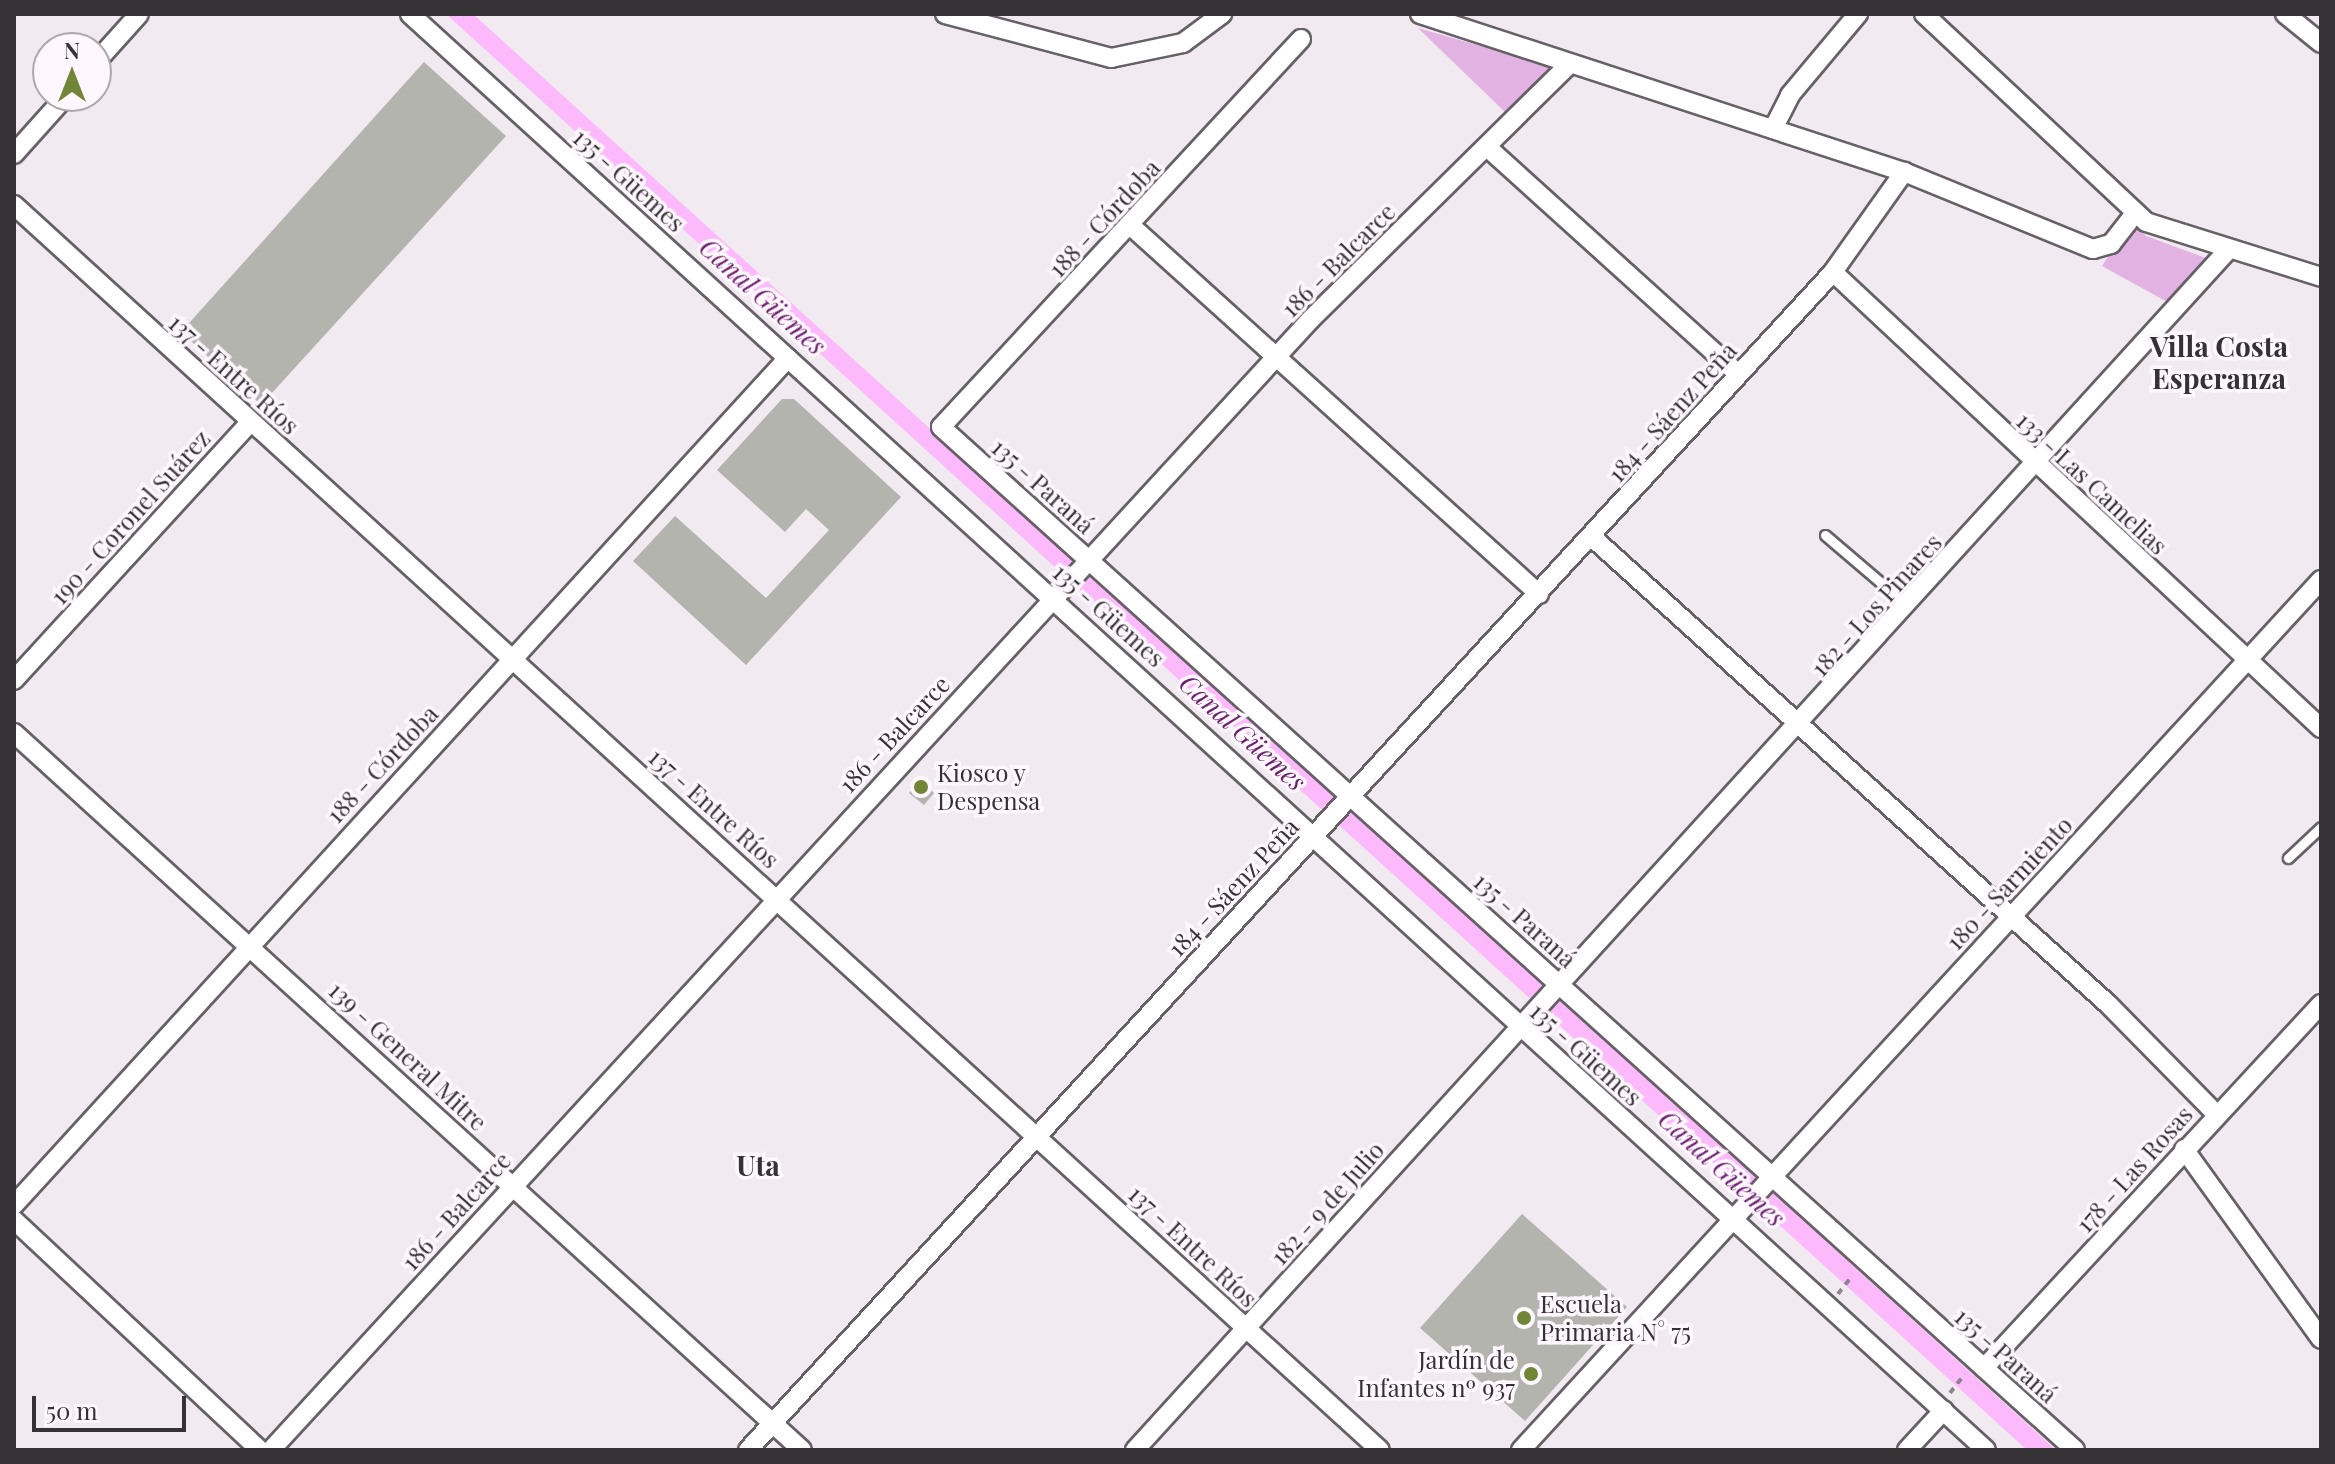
<!DOCTYPE html>
<html>
<head>
<meta charset="utf-8">
<style>
  body { margin:0 }
  #map { position:relative; width:2335px; height:1464px; overflow:hidden; background:#f1eaf1; font-family:"Playfair Display",serif }
  div>[style] { position:absolute }
  [style*='--x'] { left:calc(var(--x)*1px); top:calc(var(--y)*1px); width:calc(var(--w)*1px); rotate:calc(var(--a)*1deg) }
  .green>* { inset:0; background:#e2b2e2 }
  .water>* { inset:0; background:#fcbafc }
  .building>* { inset:0; background:#b2b4ad }
  .path>* { height:4px; margin-top:-2px; transform-origin:0; background:repeating-linear-gradient(90deg,#8b868b 0 6px,transparent 0 12px) }
  .roads { filter:drop-shadow(2px 0 #676167) drop-shadow(-2px 0 #676167) drop-shadow(0 2px #676167) drop-shadow(0 -2px #676167) }
  .lane>* { height:9px; margin:-4.5px; padding:0 4.5px; transform-origin:4.5px; border-radius:4.5px; background:#fff }
  .street>* { height:18px; margin:-9px; padding:0 9px; transform-origin:9px; border-radius:9px; background:#fff }
  .dots>* { width:22px; height:22px; translate:-50% -50%; box-sizing:border-box; border:4px solid #fef7fe; border-radius:50% }
  span { translate:-50% -50%; white-space:nowrap; text-align:center; line-height:1.15; -webkit-text-stroke:7px #fef7fe; paint-order:stroke }
  .street-label { font-size:24px; color:#353235 }
  .poi-label { font-size:24px; color:#353235 }
  .left { translate:0 -50%; text-align:left }
  .right { translate:-100% -50%; text-align:right }
  .water-label { font-size:26px; color:#6c216e; font-style:italic }
  .quarter-label { font-size:28px; color:#353235; font-weight:700 }
  .frame { position:absolute; inset:0; border:16px solid #353235; pointer-events:none }
  .north { position:absolute; left:32px; top:32px; width:80px; height:80px; box-sizing:border-box; background:#fef7fe; border:2px solid #aea8ae; border-radius:50%; rotate:0deg; font-size:22px; font-weight:700; line-height:32px; text-align:center; color:#353235 }
  .north::after { content:''; display:block; margin:auto; width:28px; height:36px; background:#728637; clip-path:polygon(50% 0,100% 100%,50% 72%,0 100%) }
  .scale { position:absolute; left:32px; top:1396px; width:154px; height:36px; box-sizing:border-box; border:4px solid #353235; border-top:0; padding-left:10px; font-size:24px; line-height:28px; white-space:nowrap; color:#353235; -webkit-text-stroke:6px #fef7fe; paint-order:stroke }
</style>
</head>
<body>
<div id="map">
  <div class="green">
    <div style="clip-path:polygon(1418px 28px,1554px 67px,1505px 112px)"></div>
    <div style="clip-path:polygon(2131px 222px,2146px 236px,2214px 261px,2171px 304px,2102px 266px)"></div>
  </div>
  <div class="water">
    <div style="clip-path:polygon(446px 14px,473px 14px,2056px 1450px,2027px 1450px)"></div>
  </div>
  <div class="building">
    <div style="clip-path:polygon(424px 62px,506px 136px,261px 405px,181px 332px)"></div>
    <div style="clip-path:polygon(782px 399px,794px 399px,901px 497px,746px 665px,633px 561px,675px 516px,766px 598px,829px 530px,806px 509px,785px 532px,717px 470px)"></div>
    <div style="clip-path:polygon(920px 781px,934px 793px,924px 805px,909px 793px)"></div>
    <div style="clip-path:polygon(1522px 1214px,1627px 1307px,1525px 1421px,1420px 1328px)"></div>
  </div>
  <div class="path">
    <div style="--x:1838;--y:1294;--w:23;--a:-52"></div>
    <div style="--x:1950;--y:1393;--w:24;--a:-52"></div>
  </div>
  <div class="roads">
    <div class="lane">
      <div style="--x:1825;--y:535;--w:109;--a:40.5"></div>
      <div style="--x:2288;--y:858;--w:45;--a:-43.2"></div>
    </div>
    <div class="street">
      <div style="--x:410;--y:14;--w:2132;--a:42.34"></div>
      <div style="--x:945;--y:14;--w:172;--a:14.8"></div>
      <div style="--x:1111;--y:58;--w:74;--a:-11.8"></div>
      <div style="--x:1183;--y:43;--w:49;--a:-36.6"></div>
      <div style="--x:1420;--y:14;--w:509;--a:18.08"></div>
      <div style="--x:1904;--y:172;--w:204;--a:22.2"></div>
      <div style="--x:2093;--y:249;--w:19;--a:-16"></div>
      <div style="--x:2111;--y:244;--w:39;--a:-52"></div>
      <div style="--x:1924;--y:14;--w:304;--a:43.1"></div>
      <div style="--x:2146;--y:222;--w:183;--a:17.4"></div>
      <div style="--x:2285;--y:14;--w:46;--a:38.9"></div>
      <div style="--x:1301;--y:39;--w:529;--a:132.86"></div>
      <div style="--x:941;--y:427;--w:1527;--a:42.05"></div>
      <div style="--x:96;--y:62;--w:64;--a:-48.1"></div>
      <div style="--x:1773;--y:129;--w:38;--a:-63"></div>
      <div style="--x:1790;--y:95;--w:106;--a:-50"></div>
      <div style="--x:1487;--y:147;--w:338;--a:42.1"></div>
      <div style="--x:14;--y:154;--w:78;--a:-48.1"></div>
      <div style="--x:14;--y:205;--w:1848;--a:42.35"></div>
      <div style="--x:1130;--y:225;--w:551;--a:42.06"></div>
      <div style="--x:1833;--y:272;--w:668;--a:43.06"></div>
      <div style="--x:1592;--y:537;--w:697;--a:42.15"></div>
      <div style="--x:2109;--y:1005;--w:153;--a:45.5"></div>
      <div style="--x:14;--y:680;--w:350;--a:-47.5"></div>
      <div style="--x:14;--y:733;--w:1065;--a:42.3"></div>
      <div style="--x:2184;--y:1149;--w:234;--a:54.2"></div>
      <div style="--x:14;--y:1205;--w:1147;--a:-47.58"></div>
      <div style="--x:14;--y:1220;--w:337;--a:43.1"></div>
      <div style="--x:1984;--y:1368;--w:496;--a:-47.2"></div>
      <div style="--x:271;--y:1450;--w:1536;--a:-47.4"></div>
      <div style="--x:1311;--y:319;--w:362;--a:-44.6"></div>
      <div style="--x:748;--y:1450;--w:1602;--a:-47.35"></div>
      <div style="--x:1833;--y:272;--w:123;--a:-54.6"></div>
      <div style="--x:1135;--y:1450;--w:1623;--a:-47.67"></div>
      <div style="--x:1521;--y:1450;--w:1182;--a:-47.4"></div>
      <div style="--x:1907;--y:1450;--w:54;--a:-47.2"></div>
    </div>
  </div>
  <div class="dots">
    <div style="left:921px;top:787px;background:#728637"></div>
    <div style="left:1524px;top:1318px;background:#728637"></div>
    <div style="left:1531px;top:1374px;background:#728637"></div>
  </div>
  <div class="street-label">
    <span style="left:629px;top:180px;rotate:42deg">135 - Güemes</span>
    <span style="left:1104px;top:218px;rotate:-47deg">188 - Córdoba</span>
    <span style="left:1338px;top:260px;rotate:-45deg">186 - Balcarce</span>
    <span style="left:234px;top:374px;rotate:42deg">137 - Entre Ríos</span>
    <span style="left:1672px;top:412px;rotate:-48deg">184 - Sáenz Peña</span>
    <span style="left:2092px;top:483px;rotate:43deg">133 - Las Camelias</span>
    <span style="left:1043px;top:486px;rotate:42deg">135 - Paraná</span>
    <span style="left:130px;top:517px;rotate:-48deg">190 - Coronel Suárez</span>
    <span style="left:1876px;top:605px;rotate:-48deg">182 - Los Pinares</span>
    <span style="left:1109px;top:615px;rotate:42deg">135 - Güemes</span>
    <span style="left:894px;top:734px;rotate:-47deg">186 - Balcarce</span>
    <span style="left:382px;top:764px;rotate:-47deg">188 - Córdoba</span>
    <span style="left:714px;top:808px;rotate:42deg">137 - Entre Ríos</span>
    <span style="left:2009px;top:883px;rotate:-47deg">180 - Sarmiento</span>
    <span style="left:1233px;top:887px;rotate:-47deg">184 - Sáenz Peña</span>
    <span style="left:1525px;top:920px;rotate:42deg">135 - Paraná</span>
    <span style="left:1586px;top:1054px;rotate:42deg">135 - Güemes</span>
    <span style="left:408px;top:1056px;rotate:43deg">139 - General Mitre</span>
    <span style="left:2134px;top:1169px;rotate:-48deg">178 - Las Rosas</span>
    <span style="left:1327px;top:1203px;rotate:-48deg">182 - 9 de Julio</span>
    <span style="left:456px;top:1211px;rotate:-48deg">186 - Balcarce</span>
    <span style="left:1193px;top:1246px;rotate:43deg">137 - Entre Ríos</span>
    <span style="left:2006px;top:1355px;rotate:42deg">135 - Paraná</span>
  </div>
  <div class="poi-label">
    <span class="left" style="left:937px;top:787px">Kiosco y<br>Despensa</span>
    <span class="left" style="left:1540px;top:1318px">Escuela<br>Primaria N° 75</span>
    <span class="right" style="left:1515px;top:1374px">Jardín de<br>Infantes nº 937</span>
  </div>
  <div class="water-label">
    <span style="left:763px;top:296px;rotate:42deg">Canal Güemes</span>
    <span style="left:1243px;top:732px;rotate:42deg">Canal Güemes</span>
    <span style="left:1722px;top:1168px;rotate:42deg">Canal Güemes</span>
  </div>
  <div class="quarter-label">
    <span style="left:2219px;top:362px">Villa Costa<br>Esperanza</span>
    <span style="left:758px;top:1165px">Uta</span>
  </div>
  <div class="frame"></div>
  <div class="north">N</div>
  <div class="scale">50 m</div>
</div>
</body>
</html>
